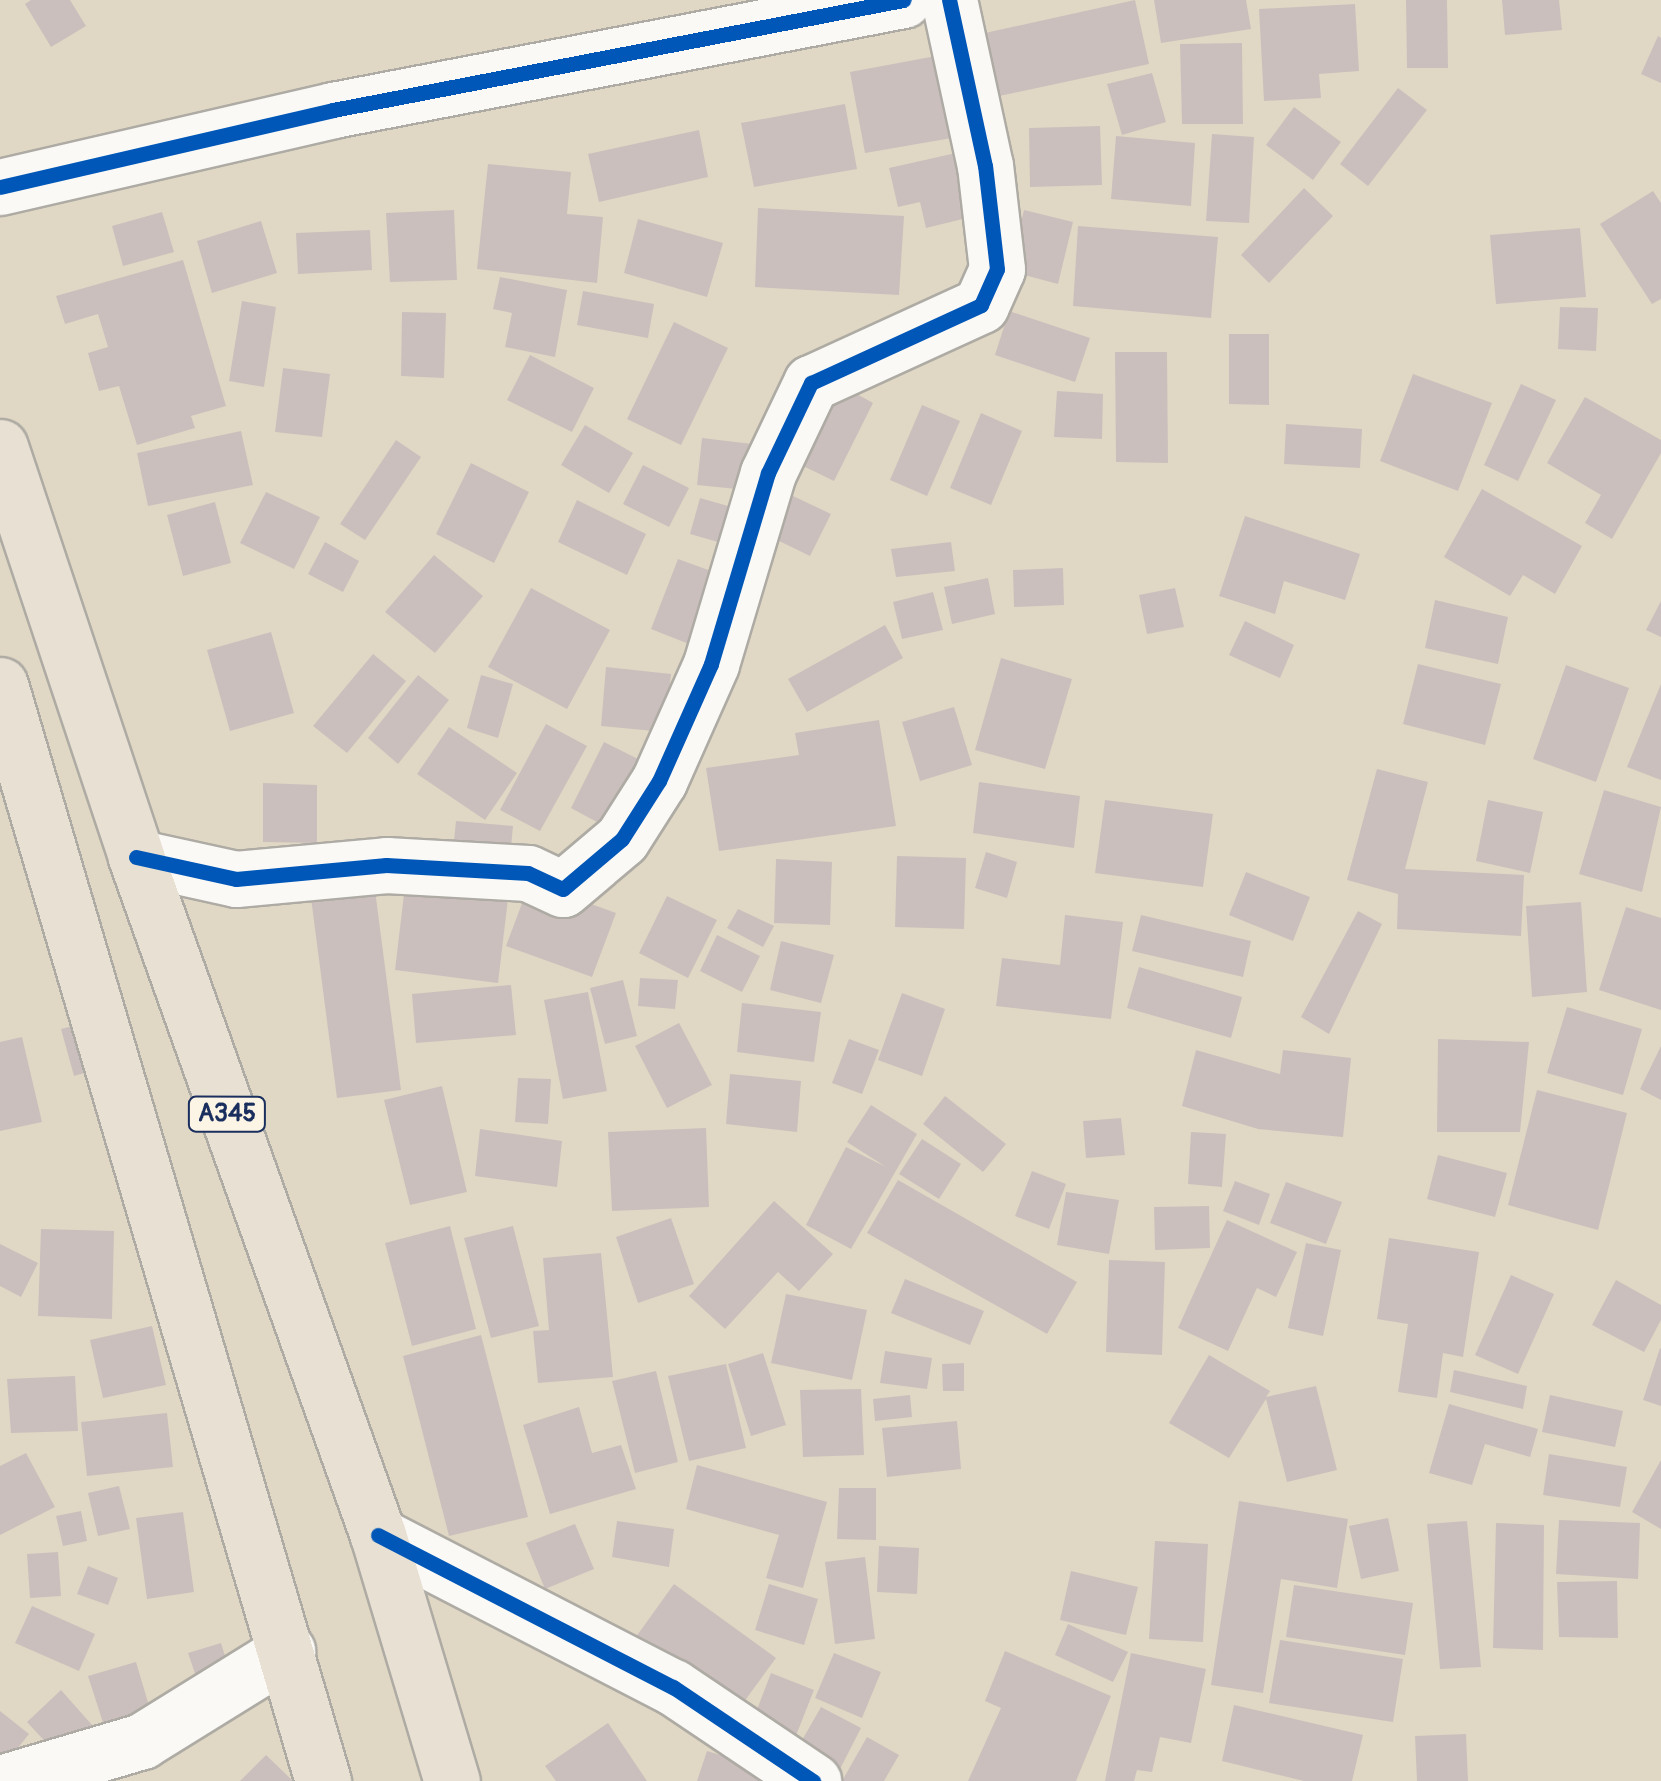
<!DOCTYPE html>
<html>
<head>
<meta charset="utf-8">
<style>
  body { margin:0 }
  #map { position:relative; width:1661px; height:1781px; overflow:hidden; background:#e0d8c4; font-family:Pangolin,sans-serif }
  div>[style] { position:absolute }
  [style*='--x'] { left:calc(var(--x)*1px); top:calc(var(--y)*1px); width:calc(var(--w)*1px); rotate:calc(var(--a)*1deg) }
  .building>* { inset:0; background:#cbbfbd }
  .roads { filter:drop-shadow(2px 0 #aeaba4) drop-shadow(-2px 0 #aeaba4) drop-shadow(0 2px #aeaba4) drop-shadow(0 -2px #aeaba4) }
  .minor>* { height:55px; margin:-27.5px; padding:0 27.5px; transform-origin:27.5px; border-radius:27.5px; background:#faf9f6 }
  .highway>* { height:55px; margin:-27.5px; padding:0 27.5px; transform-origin:27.5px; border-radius:27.5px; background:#e8e0d3 }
  .cycleway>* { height:15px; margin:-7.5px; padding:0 7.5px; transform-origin:7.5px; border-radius:7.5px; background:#0057b8 }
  span { translate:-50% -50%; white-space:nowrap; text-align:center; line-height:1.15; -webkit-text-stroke:9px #fcf5e5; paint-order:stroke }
  .shield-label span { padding:2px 8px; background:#fcf5e5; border:2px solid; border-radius:8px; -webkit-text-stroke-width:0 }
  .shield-label { font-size:25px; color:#1b2f5e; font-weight:700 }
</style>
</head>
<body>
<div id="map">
  <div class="building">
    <div style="clip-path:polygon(31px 0,70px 0,86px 26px,51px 47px,25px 4px)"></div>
    <div style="clip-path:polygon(1135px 0,1149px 64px,976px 101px,962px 38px)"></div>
    <div style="clip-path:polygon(1154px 0,1246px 0,1251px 29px,1161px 43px)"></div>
    <div style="clip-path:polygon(1406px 0,1447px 0,1448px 68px,1407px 68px)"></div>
    <div style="clip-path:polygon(1502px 0,1559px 0,1562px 30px,1505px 35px)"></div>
    <div style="clip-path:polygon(1355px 4px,1359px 71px,1319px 74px,1321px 98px,1264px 101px,1259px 9px)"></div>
    <div style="clip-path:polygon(1658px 36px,1661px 38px,1661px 83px,1641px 74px)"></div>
    <div style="clip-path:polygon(1242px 43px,1243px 124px,1182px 124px,1180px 44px)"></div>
    <div style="clip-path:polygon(936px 56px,952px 138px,865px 153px,850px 72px)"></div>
    <div style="clip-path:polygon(1152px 73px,1166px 122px,1122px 135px,1107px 84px)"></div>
    <div style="clip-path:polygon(1398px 88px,1427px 110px,1368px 186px,1340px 164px)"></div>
    <div style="clip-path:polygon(845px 104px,857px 169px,754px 187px,741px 123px)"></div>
    <div style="clip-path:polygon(1294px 107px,1341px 142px,1313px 180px,1266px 145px)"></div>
    <div style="clip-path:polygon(1100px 126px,1102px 185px,1030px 187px,1029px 128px)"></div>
    <div style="clip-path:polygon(699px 130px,708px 177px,599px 202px,588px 154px)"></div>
    <div style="clip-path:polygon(1212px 134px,1254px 137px,1249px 223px,1206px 221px)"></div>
    <div style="clip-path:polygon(1116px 136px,1195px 143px,1191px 206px,1111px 199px)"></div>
    <div style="clip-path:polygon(965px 151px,979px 215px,926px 228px,920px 202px,898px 207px,889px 168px)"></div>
    <div style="clip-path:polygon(488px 164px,571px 172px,567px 214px,603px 217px,597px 283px,477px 269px)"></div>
    <div style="clip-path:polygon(1304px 188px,1333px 216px,1269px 283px,1241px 255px)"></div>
    <div style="clip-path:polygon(1653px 191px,1661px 203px,1661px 299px,1652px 304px,1600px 224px)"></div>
    <div style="clip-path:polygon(758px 208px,904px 216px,899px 295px,755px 287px)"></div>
    <div style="clip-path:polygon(454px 210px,457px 280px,390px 282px,386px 213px)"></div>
    <div style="clip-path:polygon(1024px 210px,1073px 222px,1058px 284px,1009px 271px)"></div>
    <div style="clip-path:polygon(162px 212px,174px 252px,123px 266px,112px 226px)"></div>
    <div style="clip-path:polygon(638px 219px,723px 243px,707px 297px,624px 273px)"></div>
    <div style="clip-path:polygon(261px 221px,277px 273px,212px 293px,197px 241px)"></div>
    <div style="clip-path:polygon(1078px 226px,1218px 237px,1211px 318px,1073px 306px)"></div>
    <div style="clip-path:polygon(1580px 228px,1586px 297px,1496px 304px,1490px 235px)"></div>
    <div style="clip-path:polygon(370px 230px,372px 270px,298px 274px,296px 233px)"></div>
    <div style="clip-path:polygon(183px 260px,226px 406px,191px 416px,195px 428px,137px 445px,119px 386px,99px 391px,88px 353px,108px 347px,98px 314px,65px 324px,56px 296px)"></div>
    <div style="clip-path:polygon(500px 277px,567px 290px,555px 357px,505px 347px,512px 313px,493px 309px)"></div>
    <div style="clip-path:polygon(583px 291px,654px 304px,648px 338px,577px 325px)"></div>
    <div style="clip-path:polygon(242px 301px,276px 307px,264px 387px,229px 381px)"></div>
    <div style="clip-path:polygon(1560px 307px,1598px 308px,1596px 351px,1558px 349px)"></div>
    <div style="clip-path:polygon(1009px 311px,1090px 338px,1075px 382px,995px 355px)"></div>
    <div style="clip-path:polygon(402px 312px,446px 313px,444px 378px,401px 376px)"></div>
    <div style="clip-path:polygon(674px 322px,728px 348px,681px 445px,627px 419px)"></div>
    <div style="clip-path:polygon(1229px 334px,1269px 334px,1269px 405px,1229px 404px)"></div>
    <div style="clip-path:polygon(1115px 352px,1167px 352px,1168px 463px,1116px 462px)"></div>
    <div style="clip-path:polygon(530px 355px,594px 388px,572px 432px,507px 400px)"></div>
    <div style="clip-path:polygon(283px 368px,330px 374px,322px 437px,275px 432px)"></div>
    <div style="clip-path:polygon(1413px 374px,1492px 403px,1458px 491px,1380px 461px)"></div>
    <div style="clip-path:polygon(837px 383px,873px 403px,834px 481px,797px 463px)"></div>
    <div style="clip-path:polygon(1521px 384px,1556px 400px,1518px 481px,1484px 465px)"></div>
    <div style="clip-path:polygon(1057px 391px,1103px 394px,1102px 439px,1054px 437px)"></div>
    <div style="clip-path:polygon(1585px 397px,1661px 440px,1661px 453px,1612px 539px,1585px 523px,1601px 495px,1547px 463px)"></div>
    <div style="clip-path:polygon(922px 405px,960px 421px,927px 496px,890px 480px)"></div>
    <div style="clip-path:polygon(981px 413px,1022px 431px,991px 505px,950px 488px)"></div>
    <div style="clip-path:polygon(1286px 424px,1362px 429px,1360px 468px,1284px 464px)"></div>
    <div style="clip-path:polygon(585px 425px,633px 453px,609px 493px,561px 465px)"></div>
    <div style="clip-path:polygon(241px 431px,253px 485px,148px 506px,137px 453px)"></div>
    <div style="clip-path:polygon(702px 438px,752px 444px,747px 490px,697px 485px)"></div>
    <div style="clip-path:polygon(396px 440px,421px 457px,365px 540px,340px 524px)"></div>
    <div style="clip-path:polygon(471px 463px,529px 492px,494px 563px,436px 534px)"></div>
    <div style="clip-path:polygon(643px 465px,689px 488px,669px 527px,623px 504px)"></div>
    <div style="clip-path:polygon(1482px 489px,1582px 546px,1555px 594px,1523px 575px,1510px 596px,1444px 557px)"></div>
    <div style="clip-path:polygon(266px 492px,320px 517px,294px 569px,240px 543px)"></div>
    <div style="clip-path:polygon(793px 496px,831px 514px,810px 556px,773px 538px)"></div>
    <div style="clip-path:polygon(700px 498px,749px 512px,739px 548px,690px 534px)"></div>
    <div style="clip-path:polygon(577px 500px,646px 534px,627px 575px,558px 542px)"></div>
    <div style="clip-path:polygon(215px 502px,231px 563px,183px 576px,167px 515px)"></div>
    <div style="clip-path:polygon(1245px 516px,1360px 554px,1345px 600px,1284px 581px,1275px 614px,1219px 596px)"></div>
    <div style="clip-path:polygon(325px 542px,359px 561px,343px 592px,308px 574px)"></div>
    <div style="clip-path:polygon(951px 542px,955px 571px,896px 577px,891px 549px)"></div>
    <div style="clip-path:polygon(434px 555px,483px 596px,435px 653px,385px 612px)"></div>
    <div style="clip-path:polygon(678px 559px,722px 575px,694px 646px,651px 629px)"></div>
    <div style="clip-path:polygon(1063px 568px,1064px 605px,1014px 607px,1013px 570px)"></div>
    <div style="clip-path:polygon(988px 578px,995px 614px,952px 624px,944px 587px)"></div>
    <div style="clip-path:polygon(531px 588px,610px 630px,567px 709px,488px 667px)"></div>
    <div style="clip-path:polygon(1175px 588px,1184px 627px,1147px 634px,1139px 595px)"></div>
    <div style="clip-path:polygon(933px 592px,943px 630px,902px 639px,893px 602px)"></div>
    <div style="clip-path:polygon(1435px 600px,1508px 617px,1498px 664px,1425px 648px)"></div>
    <div style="clip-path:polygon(1661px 601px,1661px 637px,1646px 630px)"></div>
    <div style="clip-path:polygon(1245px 621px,1294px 645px,1280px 678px,1229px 655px)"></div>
    <div style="clip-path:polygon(885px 625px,903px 658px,807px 712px,788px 679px)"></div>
    <div style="clip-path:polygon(271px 632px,294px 713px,230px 731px,207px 650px)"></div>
    <div style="clip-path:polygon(373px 654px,406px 681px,347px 753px,313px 726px)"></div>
    <div style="clip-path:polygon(1001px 658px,1072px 679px,1045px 769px,975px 750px)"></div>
    <div style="clip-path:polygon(1418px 664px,1501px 684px,1485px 745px,1403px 724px)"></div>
    <div style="clip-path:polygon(1566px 665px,1629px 688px,1596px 782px,1533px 759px)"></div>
    <div style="clip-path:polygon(606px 667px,671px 674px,665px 732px,601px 726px)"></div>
    <div style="clip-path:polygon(418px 675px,449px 700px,398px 764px,368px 738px)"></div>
    <div style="clip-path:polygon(481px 675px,513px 684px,498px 738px,467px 728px)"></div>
    <div style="clip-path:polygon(1661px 684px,1661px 780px,1627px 767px)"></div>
    <div style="clip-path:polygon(954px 707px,972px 765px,920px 781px,902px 722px)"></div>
    <div style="clip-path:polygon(879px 720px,896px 826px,719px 851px,706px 768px,799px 755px,795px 733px)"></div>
    <div style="clip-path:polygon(546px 724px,587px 746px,540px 831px,500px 810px)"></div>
    <div style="clip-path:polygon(449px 727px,517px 773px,485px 820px,417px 774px)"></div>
    <div style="clip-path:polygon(604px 742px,642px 761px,608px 828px,571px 808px)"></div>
    <div style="clip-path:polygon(1377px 769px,1428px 782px,1405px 869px,1524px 875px,1521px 936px,1397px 929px,1398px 894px,1347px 880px)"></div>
    <div style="clip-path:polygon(979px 782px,1080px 796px,1074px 848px,973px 833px)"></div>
    <div style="clip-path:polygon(263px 783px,317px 785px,317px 843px,263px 842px)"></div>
    <div style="clip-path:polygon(1604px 790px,1661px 807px,1642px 892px,1579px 874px)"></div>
    <div style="clip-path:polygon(1105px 800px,1213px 814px,1203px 887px,1095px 873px)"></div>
    <div style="clip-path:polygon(1488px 800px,1543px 812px,1530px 873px,1476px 861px)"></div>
    <div style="clip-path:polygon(456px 821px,513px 826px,510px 858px,453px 851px)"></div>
    <div style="clip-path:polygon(986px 852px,1017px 862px,1007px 898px,975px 888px)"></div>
    <div style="clip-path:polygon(897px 856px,966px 858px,964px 929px,895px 927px)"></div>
    <div style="clip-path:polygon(776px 859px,832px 862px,830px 925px,774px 923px)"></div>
    <div style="clip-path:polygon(407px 869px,510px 882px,498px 983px,395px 970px)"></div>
    <div style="clip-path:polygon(1246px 872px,1310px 897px,1293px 941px,1229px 915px)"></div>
    <div style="clip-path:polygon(530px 882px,616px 913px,592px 977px,506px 946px)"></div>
    <div style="clip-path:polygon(375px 890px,401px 1090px,337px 1098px,311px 898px)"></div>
    <div style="clip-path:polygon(667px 896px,717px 920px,688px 978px,639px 953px)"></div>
    <div style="clip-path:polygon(1581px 902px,1587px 992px,1532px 997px,1526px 906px)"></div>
    <div style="clip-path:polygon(1626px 907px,1661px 918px,1661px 1010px,1599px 990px)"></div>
    <div style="clip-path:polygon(738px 909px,774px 926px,763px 947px,727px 928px)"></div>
    <div style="clip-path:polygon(1358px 911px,1382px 924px,1329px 1034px,1301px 1017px)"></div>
    <div style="clip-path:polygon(1065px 915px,1123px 922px,1111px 1019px,996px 1006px,1002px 958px,1060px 965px)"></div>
    <div style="clip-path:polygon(1141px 915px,1251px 941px,1243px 977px,1132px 951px)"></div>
    <div style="clip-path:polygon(717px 935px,760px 956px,742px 992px,700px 971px)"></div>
    <div style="clip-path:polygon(781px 941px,834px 955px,821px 1003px,770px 990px)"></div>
    <div style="clip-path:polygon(1139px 967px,1242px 997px,1231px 1038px,1127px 1008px)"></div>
    <div style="clip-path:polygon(640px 978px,678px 980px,675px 1009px,638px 1006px)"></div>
    <div style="clip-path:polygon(623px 980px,637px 1036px,605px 1044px,590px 988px)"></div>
    <div style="clip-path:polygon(511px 985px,516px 1035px,416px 1043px,412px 994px)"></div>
    <div style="clip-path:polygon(588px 992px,607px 1091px,563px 1099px,544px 1000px)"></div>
    <div style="clip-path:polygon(902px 993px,945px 1009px,922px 1076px,878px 1060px)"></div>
    <div style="clip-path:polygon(742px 1003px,821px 1012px,814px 1062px,737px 1052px)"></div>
    <div style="clip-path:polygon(1567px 1007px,1642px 1029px,1623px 1095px,1547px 1073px)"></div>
    <div style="clip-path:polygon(108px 1017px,119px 1063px,74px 1076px,61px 1029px)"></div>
    <div style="clip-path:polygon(679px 1023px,712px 1085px,667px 1108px,635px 1046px)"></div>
    <div style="clip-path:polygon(22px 1037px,42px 1122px,0 1131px,0 1042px)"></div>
    <div style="clip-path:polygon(849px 1039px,879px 1050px,862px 1094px,832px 1083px)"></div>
    <div style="clip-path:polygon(1438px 1039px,1529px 1042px,1520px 1132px,1437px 1132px)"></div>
    <div style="clip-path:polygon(1661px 1046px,1661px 1100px,1640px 1089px)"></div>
    <div style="clip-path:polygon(1196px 1050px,1280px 1074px,1283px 1050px,1351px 1058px,1343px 1137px,1258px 1129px,1182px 1106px)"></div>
    <div style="clip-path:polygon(730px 1074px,801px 1081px,797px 1132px,726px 1124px)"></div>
    <div style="clip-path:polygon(518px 1078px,551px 1079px,548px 1124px,515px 1122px)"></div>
    <div style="clip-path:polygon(442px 1086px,467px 1192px,410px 1205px,384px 1100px)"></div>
    <div style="clip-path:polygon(1537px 1090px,1627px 1113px,1598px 1230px,1508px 1205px)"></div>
    <div style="clip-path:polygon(945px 1096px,1006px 1144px,983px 1172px,923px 1124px)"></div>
    <div style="clip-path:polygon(871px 1105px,917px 1134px,851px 1249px,806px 1225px,846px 1147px,886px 1167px,847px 1142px)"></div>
    <div style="clip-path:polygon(1121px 1118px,1125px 1155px,1086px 1158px,1083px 1121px)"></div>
    <div style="clip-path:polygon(706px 1128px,709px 1207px,612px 1211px,608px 1132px)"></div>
    <div style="clip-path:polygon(480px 1129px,562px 1141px,557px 1187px,475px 1176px)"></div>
    <div style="clip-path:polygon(1191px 1132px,1226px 1134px,1222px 1187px,1188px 1184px)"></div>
    <div style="clip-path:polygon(922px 1139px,961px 1164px,939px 1199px,899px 1174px)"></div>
    <div style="clip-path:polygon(1438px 1155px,1507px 1173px,1495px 1217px,1427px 1199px)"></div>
    <div style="clip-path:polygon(1032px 1171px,1066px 1184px,1049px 1229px,1015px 1216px)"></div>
    <div style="clip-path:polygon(898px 1180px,1077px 1282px,1047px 1334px,867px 1233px)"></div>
    <div style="clip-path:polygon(1235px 1181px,1270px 1194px,1259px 1225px,1223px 1211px)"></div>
    <div style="clip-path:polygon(1286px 1182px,1342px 1202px,1326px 1244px,1270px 1223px)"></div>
    <div style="clip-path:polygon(1066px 1192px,1119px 1200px,1109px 1254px,1057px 1245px)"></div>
    <div style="clip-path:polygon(774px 1201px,833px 1254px,799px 1291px,778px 1272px,725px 1329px,689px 1296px)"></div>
    <div style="clip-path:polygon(1209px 1206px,1210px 1248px,1155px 1250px,1154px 1207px)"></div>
    <div style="clip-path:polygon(671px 1218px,694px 1284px,638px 1303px,616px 1237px)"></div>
    <div style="clip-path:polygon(1227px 1220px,1297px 1252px,1276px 1297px,1257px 1288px,1228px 1351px,1178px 1328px)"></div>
    <div style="clip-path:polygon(450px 1226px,476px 1329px,412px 1346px,385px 1243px)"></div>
    <div style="clip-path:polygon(513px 1226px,539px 1326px,491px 1338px,464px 1238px)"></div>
    <div style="clip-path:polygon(41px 1229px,114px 1231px,112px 1319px,38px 1316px)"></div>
    <div style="clip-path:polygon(1389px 1238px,1479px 1252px,1463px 1357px,1443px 1353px,1437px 1398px,1398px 1392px,1408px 1324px,1377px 1319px)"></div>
    <div style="clip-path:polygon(1306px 1243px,1341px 1250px,1323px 1336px,1288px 1328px)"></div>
    <div style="clip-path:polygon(0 1244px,38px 1263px,21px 1297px,0 1286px)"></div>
    <div style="clip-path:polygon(601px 1253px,613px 1377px,538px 1383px,533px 1331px,549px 1330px,543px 1258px)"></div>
    <div style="clip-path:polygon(1109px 1260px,1165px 1262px,1162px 1355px,1106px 1352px)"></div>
    <div style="clip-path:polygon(1511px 1275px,1554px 1294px,1518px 1374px,1475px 1355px)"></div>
    <div style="clip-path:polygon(905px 1279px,984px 1311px,970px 1345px,891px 1313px)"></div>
    <div style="clip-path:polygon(1616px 1280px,1661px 1305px,1661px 1320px,1644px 1352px,1592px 1325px)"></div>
    <div style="clip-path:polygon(786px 1294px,867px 1310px,852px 1380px,771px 1363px)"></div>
    <div style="clip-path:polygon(152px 1326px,166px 1385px,103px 1398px,90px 1340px)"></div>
    <div style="clip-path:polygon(481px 1335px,528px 1517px,449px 1536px,403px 1356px)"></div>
    <div style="clip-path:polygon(1660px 1348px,1661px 1349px,1661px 1406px,1643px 1400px)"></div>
    <div style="clip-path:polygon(885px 1351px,932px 1358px,927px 1389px,880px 1383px)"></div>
    <div style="clip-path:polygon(763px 1353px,786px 1425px,751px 1436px,728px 1364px)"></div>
    <div style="clip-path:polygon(1209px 1355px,1270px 1391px,1266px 1397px,1316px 1386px,1337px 1470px,1287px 1482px,1266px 1399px,1229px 1458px,1169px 1423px)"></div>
    <div style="clip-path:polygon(964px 1363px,964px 1391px,943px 1391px,942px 1364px)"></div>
    <div style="clip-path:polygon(726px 1364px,746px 1448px,689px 1461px,668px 1376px)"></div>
    <div style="clip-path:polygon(1454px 1370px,1527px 1386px,1523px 1409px,1450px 1392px)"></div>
    <div style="clip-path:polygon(656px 1371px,678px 1462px,635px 1473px,612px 1381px)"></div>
    <div style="clip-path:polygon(75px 1376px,78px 1431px,11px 1433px,7px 1379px)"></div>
    <div style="clip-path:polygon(861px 1389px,864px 1455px,803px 1457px,800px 1390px)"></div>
    <div style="clip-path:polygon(910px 1395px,912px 1417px,875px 1421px,873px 1399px)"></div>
    <div style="clip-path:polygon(1550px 1395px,1623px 1411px,1615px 1447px,1542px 1432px)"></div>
    <div style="clip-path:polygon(1449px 1404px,1538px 1429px,1530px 1457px,1485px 1444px,1472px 1485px,1429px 1473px)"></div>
    <div style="clip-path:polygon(579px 1407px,592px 1453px,621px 1445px,636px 1489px,550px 1514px,523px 1425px)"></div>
    <div style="clip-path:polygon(167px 1413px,173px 1467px,87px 1476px,81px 1422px)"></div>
    <div style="clip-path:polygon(957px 1421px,961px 1469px,887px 1477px,882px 1428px)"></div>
    <div style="clip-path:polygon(26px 1453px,55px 1507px,0 1535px,0 1466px)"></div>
    <div style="clip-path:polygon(1549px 1454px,1627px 1467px,1620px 1507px,1543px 1495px)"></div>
    <div style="clip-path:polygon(1661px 1460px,1661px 1529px,1632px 1512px)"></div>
    <div style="clip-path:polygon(697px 1465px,827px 1502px,803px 1588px,766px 1578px,779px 1535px,686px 1509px)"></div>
    <div style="clip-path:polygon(119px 1486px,130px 1529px,98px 1536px,88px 1493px)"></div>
    <div style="clip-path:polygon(839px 1488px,876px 1488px,876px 1540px,837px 1539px)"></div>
    <div style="clip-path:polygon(1239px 1501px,1348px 1519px,1337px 1588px,1281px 1579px,1263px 1693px,1211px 1685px)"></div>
    <div style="clip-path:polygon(81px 1511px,87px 1541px,63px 1546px,56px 1516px)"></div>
    <div style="clip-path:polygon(183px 1512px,194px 1592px,147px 1599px,136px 1518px)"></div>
    <div style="clip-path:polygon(1388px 1518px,1399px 1571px,1361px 1579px,1349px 1526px)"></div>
    <div style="clip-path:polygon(1559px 1520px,1640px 1523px,1638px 1579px,1556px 1574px)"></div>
    <div style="clip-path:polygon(617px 1521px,674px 1529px,669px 1567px,612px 1557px)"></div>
    <div style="clip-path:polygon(1467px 1521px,1481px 1667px,1440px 1669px,1427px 1524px)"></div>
    <div style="clip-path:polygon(1496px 1523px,1544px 1525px,1543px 1650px,1493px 1648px)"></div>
    <div style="clip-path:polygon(575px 1524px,594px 1569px,545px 1589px,526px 1543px)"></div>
    <div style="clip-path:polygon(1155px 1541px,1208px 1544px,1203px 1642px,1149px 1639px)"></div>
    <div style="clip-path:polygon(879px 1546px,919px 1548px,917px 1594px,877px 1592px)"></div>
    <div style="clip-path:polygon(58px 1552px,61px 1596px,30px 1598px,27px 1554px)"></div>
    <div style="clip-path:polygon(865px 1557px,875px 1639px,835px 1644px,825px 1562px)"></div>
    <div style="clip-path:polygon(88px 1566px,118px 1578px,108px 1605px,77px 1594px)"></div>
    <div style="clip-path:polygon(1071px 1571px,1138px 1587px,1126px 1635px,1060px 1620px)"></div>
    <div style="clip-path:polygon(1617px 1581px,1618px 1638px,1559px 1637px,1557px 1582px)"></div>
    <div style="clip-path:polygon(674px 1584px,776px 1658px,735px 1714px,633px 1641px)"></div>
    <div style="clip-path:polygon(769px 1584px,818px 1599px,804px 1645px,755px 1630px)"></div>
    <div style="clip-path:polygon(1294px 1585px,1413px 1603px,1405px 1655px,1286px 1637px)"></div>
    <div style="clip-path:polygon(32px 1606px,95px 1634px,79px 1671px,15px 1643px)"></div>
    <div style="clip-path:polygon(1068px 1624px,1128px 1652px,1113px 1682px,1055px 1655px)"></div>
    <div style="clip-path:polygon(1280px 1640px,1403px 1659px,1393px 1722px,1269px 1703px)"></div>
    <div style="clip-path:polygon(221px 1643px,234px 1685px,202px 1694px,188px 1653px)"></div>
    <div style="clip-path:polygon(1005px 1651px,1111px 1696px,1076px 1781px,968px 1781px,1001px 1708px,985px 1701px)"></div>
    <div style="clip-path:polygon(834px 1653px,881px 1672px,862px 1718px,815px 1698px)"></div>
    <div style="clip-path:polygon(1131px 1653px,1206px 1669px,1191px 1743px,1160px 1737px,1152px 1772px,1137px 1770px,1134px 1781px,1105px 1781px)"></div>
    <div style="clip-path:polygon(136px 1662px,161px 1746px,115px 1760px,88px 1676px)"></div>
    <div style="clip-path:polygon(771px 1673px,814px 1690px,795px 1738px,753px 1720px)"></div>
    <div style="clip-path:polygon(61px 1690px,100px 1734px,66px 1764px,27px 1722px)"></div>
    <div style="clip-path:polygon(1234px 1705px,1363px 1735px,1352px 1781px,1304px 1781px,1222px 1761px)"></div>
    <div style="clip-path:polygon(821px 1707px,861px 1728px,839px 1771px,797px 1749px)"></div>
    <div style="clip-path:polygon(0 1711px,29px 1734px,0 1770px)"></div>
    <div style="clip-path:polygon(608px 1723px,647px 1781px,556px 1781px,545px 1766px)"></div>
    <div style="clip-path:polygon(1466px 1734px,1468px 1781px,1417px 1781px,1415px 1736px)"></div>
    <div style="clip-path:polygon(867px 1737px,899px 1755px,884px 1781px,842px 1781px)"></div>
    <div style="clip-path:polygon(707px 1751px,774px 1772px,771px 1781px,697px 1781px)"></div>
    <div style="clip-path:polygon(266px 1755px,293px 1781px,240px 1781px)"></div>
  </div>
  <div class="roads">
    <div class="minor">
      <div style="--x:0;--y:187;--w:342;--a:-13"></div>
      <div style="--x:333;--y:110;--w:581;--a:-10.92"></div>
      <div style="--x:136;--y:857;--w:102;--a:12.4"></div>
      <div style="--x:236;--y:879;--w:151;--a:-5.3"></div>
      <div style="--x:386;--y:865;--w:142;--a:3.2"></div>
      <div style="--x:528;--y:873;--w:38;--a:25"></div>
      <div style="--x:563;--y:889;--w:77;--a:-40.3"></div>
      <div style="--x:622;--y:839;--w:69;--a:-57.5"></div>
      <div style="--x:659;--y:781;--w:128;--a:-66"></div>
      <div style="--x:711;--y:664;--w:199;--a:-73.4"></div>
      <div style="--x:768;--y:473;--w:100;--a:-64.5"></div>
      <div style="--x:811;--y:383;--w:187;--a:-24.6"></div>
      <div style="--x:981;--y:305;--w:39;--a:-66"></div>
      <div style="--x:997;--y:269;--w:104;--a:-96.6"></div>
      <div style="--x:985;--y:166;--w:170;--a:-102.2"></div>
      <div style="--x:378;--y:1535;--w:332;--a:27.3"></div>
      <div style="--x:673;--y:1687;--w:169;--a:33.9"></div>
      <div style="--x:7;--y:1781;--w:141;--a:-16.5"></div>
      <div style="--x:142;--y:1741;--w:171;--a:-31.8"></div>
    </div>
    <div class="highway">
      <div style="--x:0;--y:447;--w:432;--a:71.6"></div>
      <div style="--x:136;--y:857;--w:720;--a:70.36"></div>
      <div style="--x:378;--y:1535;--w:257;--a:73.3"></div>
      <div style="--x:0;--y:685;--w:1143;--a:73.58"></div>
    </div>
  </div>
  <div class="cycleway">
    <div style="--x:0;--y:187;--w:342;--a:-13"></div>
    <div style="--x:333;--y:110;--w:581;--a:-10.92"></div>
    <div style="--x:136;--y:857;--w:102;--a:12.4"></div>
    <div style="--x:236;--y:879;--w:151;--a:-5.3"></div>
    <div style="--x:386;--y:865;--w:142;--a:3.2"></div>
    <div style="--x:528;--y:873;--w:38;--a:25"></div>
    <div style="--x:563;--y:889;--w:77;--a:-40.3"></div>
    <div style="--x:622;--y:839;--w:69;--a:-57.5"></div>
    <div style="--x:659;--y:781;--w:128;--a:-66"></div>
    <div style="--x:711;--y:664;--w:199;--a:-73.4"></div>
    <div style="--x:768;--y:473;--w:100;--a:-64.5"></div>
    <div style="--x:811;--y:383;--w:187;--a:-24.6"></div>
    <div style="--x:981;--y:305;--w:39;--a:-66"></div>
    <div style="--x:997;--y:269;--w:104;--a:-96.6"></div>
    <div style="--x:985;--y:166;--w:170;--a:-102.2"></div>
    <div style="--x:378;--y:1535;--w:332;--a:27.3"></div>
    <div style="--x:673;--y:1687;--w:169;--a:33.9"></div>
  </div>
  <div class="shield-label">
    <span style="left:227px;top:1114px">A345</span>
  </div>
</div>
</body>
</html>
